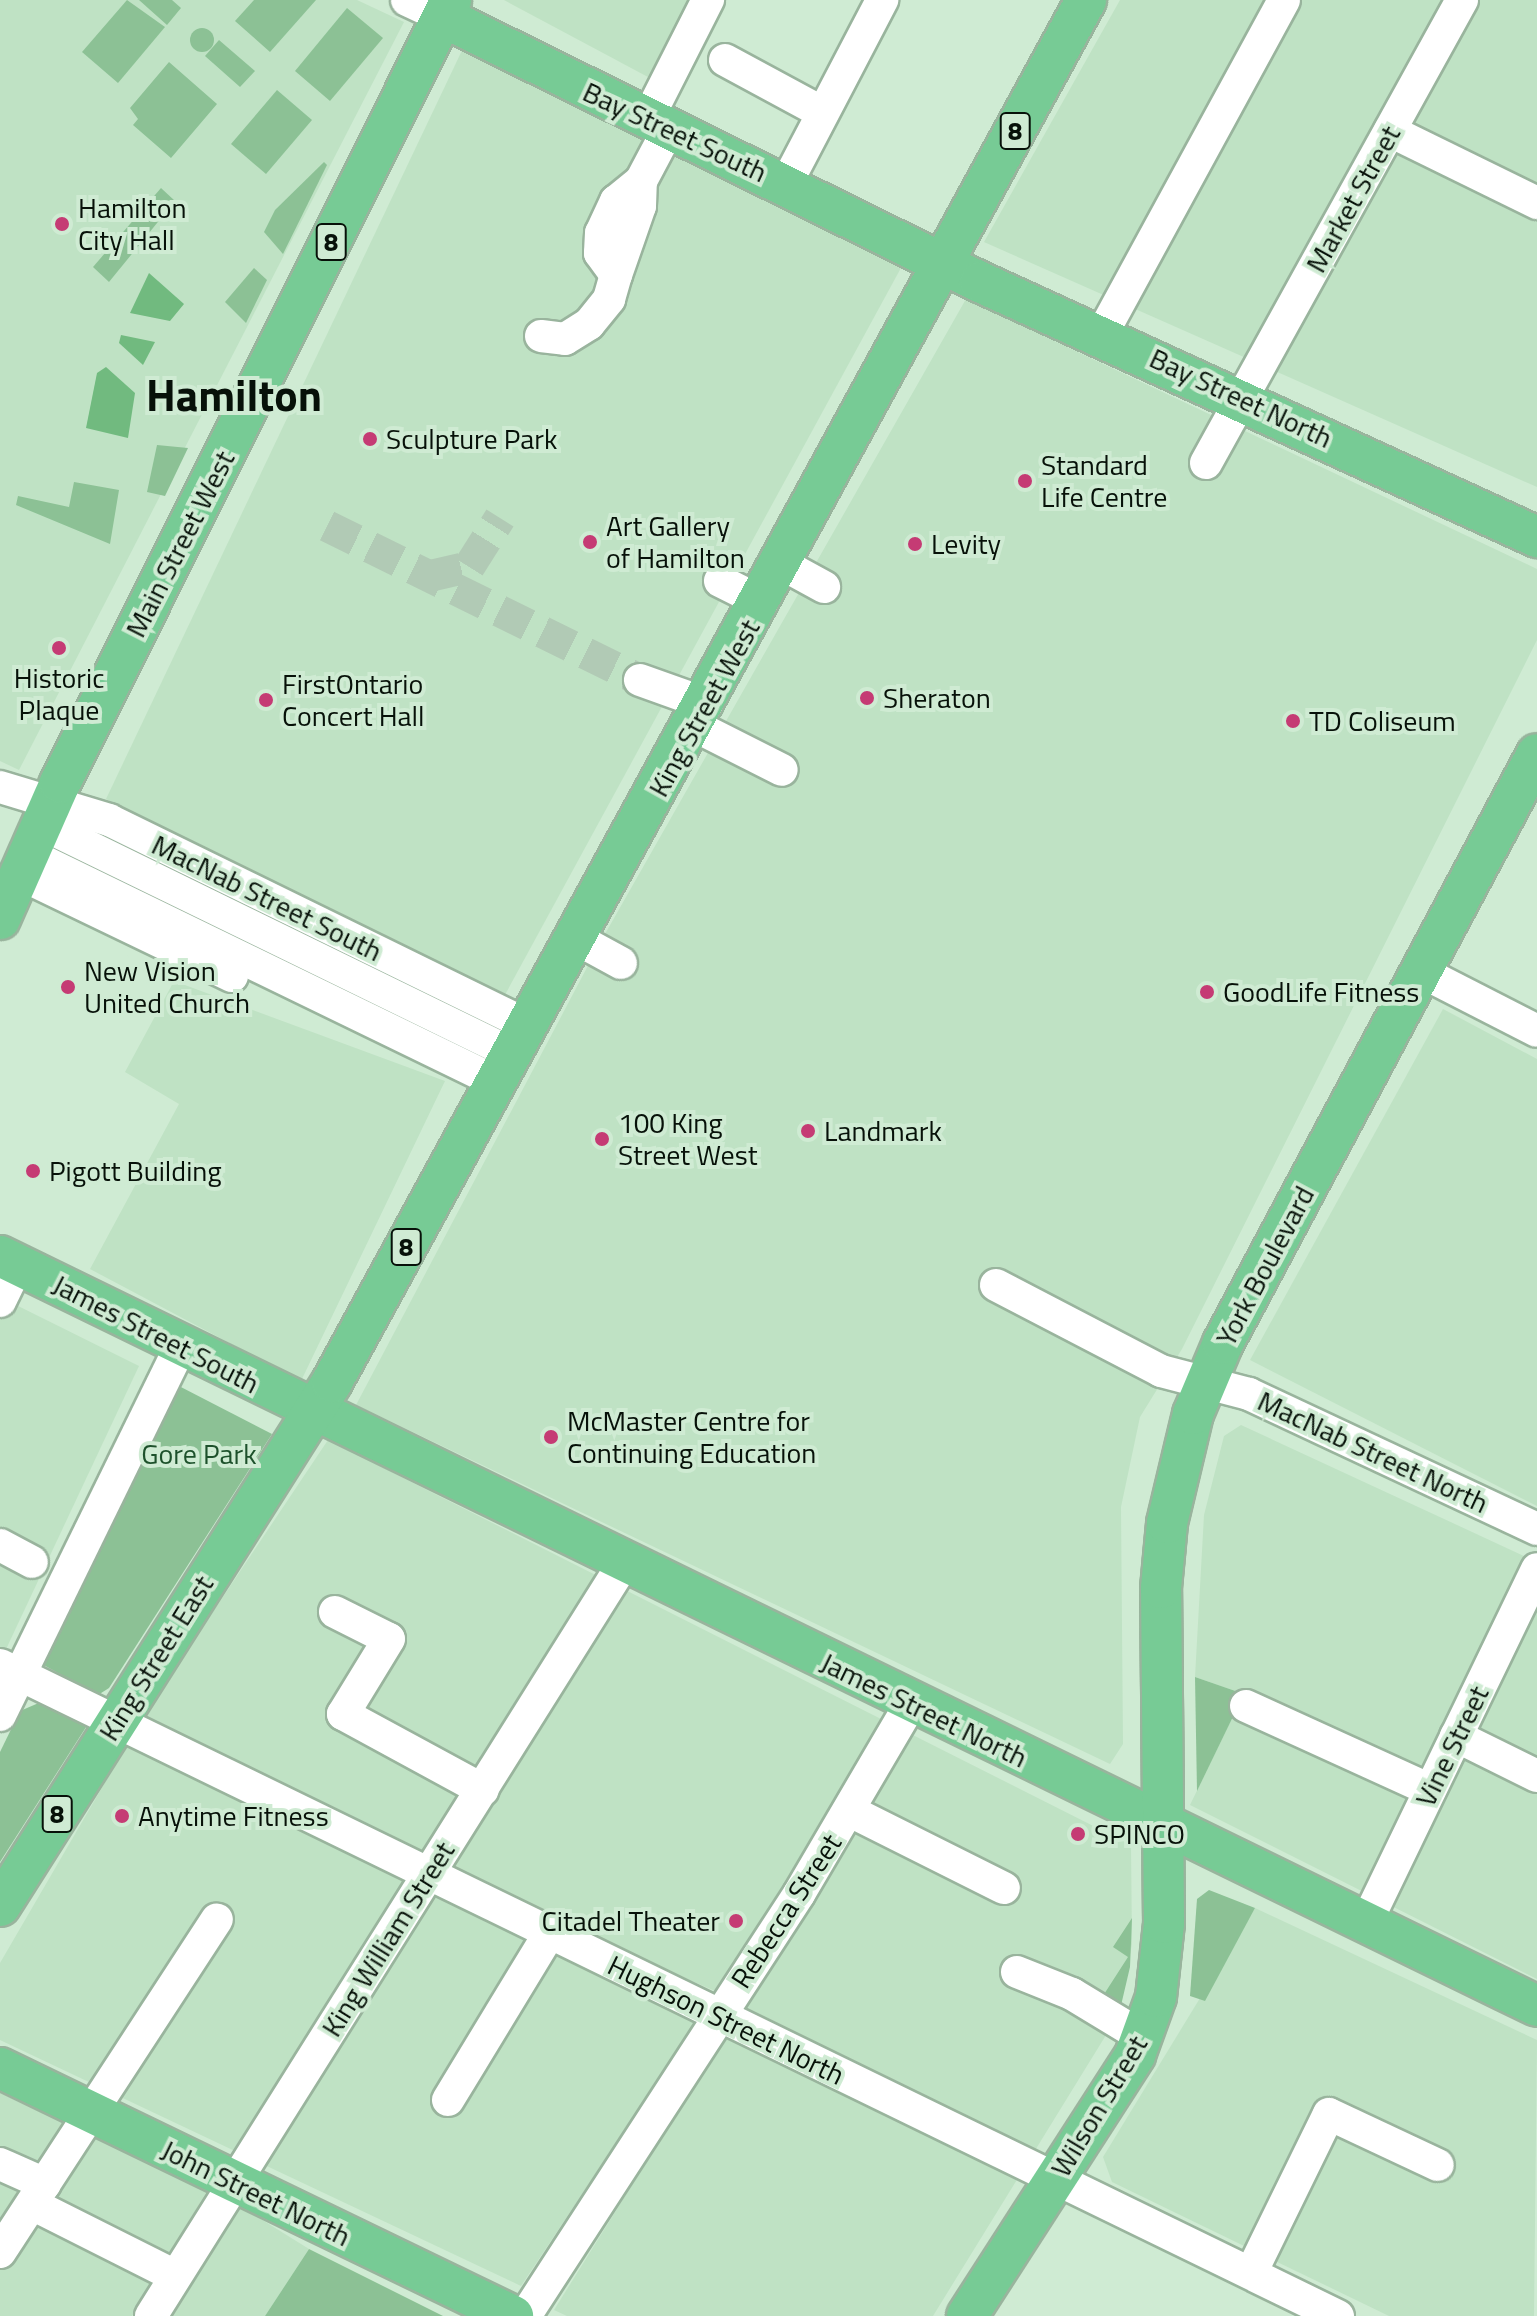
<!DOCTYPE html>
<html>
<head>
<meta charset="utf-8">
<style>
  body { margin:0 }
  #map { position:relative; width:1537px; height:2316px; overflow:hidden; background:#cfebd3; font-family:"Titillium Web",sans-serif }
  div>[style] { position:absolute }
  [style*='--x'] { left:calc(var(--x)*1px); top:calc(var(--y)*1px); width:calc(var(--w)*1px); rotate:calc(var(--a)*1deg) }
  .built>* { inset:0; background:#bfe2c4 }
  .green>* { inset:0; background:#8cc195 }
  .round { border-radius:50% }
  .water>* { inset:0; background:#71ba7f }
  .minor-tunnel>* { height:32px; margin-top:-16px; transform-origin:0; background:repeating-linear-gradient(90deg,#b1cab5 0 32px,transparent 0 48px) }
  .roads { filter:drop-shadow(2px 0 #99b49d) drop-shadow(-2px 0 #99b49d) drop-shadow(0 2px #99b49d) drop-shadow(0 -2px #99b49d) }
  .minor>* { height:32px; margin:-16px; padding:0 16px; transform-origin:16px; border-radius:16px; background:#fff }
  .major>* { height:40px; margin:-20px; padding:0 20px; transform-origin:20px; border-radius:20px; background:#77cb95 }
  .dots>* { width:22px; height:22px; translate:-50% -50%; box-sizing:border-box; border:4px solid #cfebd3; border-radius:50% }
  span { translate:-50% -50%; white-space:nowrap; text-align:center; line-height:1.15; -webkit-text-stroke:8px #cfebd3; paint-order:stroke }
  .shield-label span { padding:2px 6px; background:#cfebd3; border:2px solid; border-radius:6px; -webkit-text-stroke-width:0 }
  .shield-label { font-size:26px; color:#071109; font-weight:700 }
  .street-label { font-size:28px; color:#071109 }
  .poi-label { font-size:28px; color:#071109 }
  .left { translate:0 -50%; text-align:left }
  .right { translate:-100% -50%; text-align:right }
  .park-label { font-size:28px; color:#1d512b }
  .town-label { font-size:44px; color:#071109; font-weight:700 }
</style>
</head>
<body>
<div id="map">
  <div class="built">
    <div style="clip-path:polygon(0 0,357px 0,404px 22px,19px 770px,0 761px)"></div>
    <div style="clip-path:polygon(504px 0,690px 0,648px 77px)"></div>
    <div style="clip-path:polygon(1120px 0,1537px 0,1537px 487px,984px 242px)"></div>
    <div style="clip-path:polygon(466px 42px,902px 266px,500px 1004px,106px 799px)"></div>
    <div style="clip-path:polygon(966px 299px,1537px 569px,1537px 640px,1182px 1349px,1140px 1417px,1121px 1507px,1123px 1744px,1110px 1764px,356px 1405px,601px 941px)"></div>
    <div style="clip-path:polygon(174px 981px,445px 1081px,301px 1381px,90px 1269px,179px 1104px,125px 1072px)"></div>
    <div style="clip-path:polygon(1443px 1009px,1537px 1059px,1537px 1506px,1250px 1360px)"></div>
    <div style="clip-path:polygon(0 1297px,139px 1366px,0 1662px)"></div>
    <div style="clip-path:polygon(1241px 1425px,1537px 1562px,1537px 1979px,1190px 1805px,1244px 1694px,1195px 1677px,1204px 1515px,1224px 1436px)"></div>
    <div style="clip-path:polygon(328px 1440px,1131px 1845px,1132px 1944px,1119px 2014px,933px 2316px,567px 2316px,554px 2310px,745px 2004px,577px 1931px,561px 1958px,696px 2022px,521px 2286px,0 2040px,0 1963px,146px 1712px)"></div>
    <div style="clip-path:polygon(1255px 1908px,1537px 2040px,1534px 2316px,1389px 2316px,1112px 2182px,1103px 2157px)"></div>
    <div style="clip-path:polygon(0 2093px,207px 2191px,132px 2316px,0 2316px)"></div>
    <div style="clip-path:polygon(235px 2203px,309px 2249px,265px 2316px,166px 2316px)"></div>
  </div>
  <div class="green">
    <div style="clip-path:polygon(127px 0,165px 27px,118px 83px,82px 52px)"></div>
    <div style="clip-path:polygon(139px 0,172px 0,181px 8px,167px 25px)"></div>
    <div style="clip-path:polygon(254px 0,316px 0,270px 52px,235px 21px)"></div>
    <div style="clip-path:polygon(347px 8px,383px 38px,330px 101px,295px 71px)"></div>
    <div class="round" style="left:190px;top:28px;width:24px;height:24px"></div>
    <div style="clip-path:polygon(219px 40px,255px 71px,240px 87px,205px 56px)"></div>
    <div style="clip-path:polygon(169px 62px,217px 104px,171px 158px,133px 125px,138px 119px,130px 108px)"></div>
    <div style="clip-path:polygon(277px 90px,312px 120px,266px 174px,231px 144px)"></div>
    <div style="clip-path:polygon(324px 162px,327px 165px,283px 254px,264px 232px,275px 210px)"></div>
    <div style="clip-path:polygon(161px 188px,175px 201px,109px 282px,93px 267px)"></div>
    <div style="clip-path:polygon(254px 268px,267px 280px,246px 323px,225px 302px)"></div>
    <div style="clip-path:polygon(157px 445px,188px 448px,165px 496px,147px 492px)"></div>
    <div style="clip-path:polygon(74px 482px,119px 490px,110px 544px,16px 505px,18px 496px,69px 507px)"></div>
    <div style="clip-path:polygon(177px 1385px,272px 1434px,109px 1688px,98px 1695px,40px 1663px)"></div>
    <div style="clip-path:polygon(1195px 1677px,1244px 1694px,1197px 1791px)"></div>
    <div style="clip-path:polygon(41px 1702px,88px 1724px,0 1862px,0 1752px,20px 1711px)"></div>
    <div style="clip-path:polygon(1209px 1890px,1255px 1908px,1205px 2001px,1190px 1996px,1197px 1899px)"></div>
    <div style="clip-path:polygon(1132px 1918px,1130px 1967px,1119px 2014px,1099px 2002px,1128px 1957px,1113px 1947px)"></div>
    <div style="clip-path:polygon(309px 2249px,443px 2316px,265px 2316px)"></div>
  </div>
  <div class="water">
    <div style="clip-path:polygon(149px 273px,184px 304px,170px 321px,130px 313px)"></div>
    <div style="clip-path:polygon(121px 335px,155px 342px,143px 365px,119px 343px)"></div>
    <div style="clip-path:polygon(106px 367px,135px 393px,128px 438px,86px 428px,97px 373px)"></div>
  </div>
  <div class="minor-tunnel">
    <div style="--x:327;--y:526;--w:349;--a:26.2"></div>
    <div style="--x:430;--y:576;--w:40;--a:-13"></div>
    <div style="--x:469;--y:567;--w:58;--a:-57.7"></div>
  </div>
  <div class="roads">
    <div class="minor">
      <div style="--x:407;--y:0;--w:40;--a:25"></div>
      <div style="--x:725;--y:60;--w:111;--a:28.4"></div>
      <div style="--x:647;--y:120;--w:135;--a:-63.1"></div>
      <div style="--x:1390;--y:131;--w:164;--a:26.1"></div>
      <div style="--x:641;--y:181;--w:32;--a:141"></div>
      <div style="--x:616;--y:201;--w:35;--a:115"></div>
      <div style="--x:601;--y:233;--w:20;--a:93"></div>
      <div style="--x:600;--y:253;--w:27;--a:54"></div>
      <div style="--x:616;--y:275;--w:73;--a:-70.8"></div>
      <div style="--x:640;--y:206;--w:25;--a:-88"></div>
      <div style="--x:641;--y:181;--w:58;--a:-62.1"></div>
      <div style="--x:786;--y:184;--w:208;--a:-62.4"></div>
      <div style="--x:1102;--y:334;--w:380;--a:-61.4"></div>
      <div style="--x:541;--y:336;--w:24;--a:7"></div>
      <div style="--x:565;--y:339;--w:28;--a:-32"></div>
      <div style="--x:589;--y:324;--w:32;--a:-51"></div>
      <div style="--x:609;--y:299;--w:25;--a:-74"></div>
      <div style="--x:1206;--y:463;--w:529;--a:-61.06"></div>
      <div style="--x:782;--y:564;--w:48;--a:28.7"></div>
      <div style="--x:720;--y:581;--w:47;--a:26.6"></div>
      <div style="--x:640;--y:680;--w:71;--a:19.7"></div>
      <div style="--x:695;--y:726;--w:97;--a:26.8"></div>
      <div style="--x:0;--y:787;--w:114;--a:16.8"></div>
      <div style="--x:109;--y:820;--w:468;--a:26.1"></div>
      <div style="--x:42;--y:824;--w:524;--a:26.03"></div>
      <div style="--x:30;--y:855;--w:519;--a:25.92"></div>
      <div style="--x:22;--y:875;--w:233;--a:25.7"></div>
      <div style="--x:577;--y:939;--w:50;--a:28.6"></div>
      <div style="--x:1420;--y:971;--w:131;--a:27.1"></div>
      <div style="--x:996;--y:1285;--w:186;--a:27.5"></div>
      <div style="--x:1161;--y:1371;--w:91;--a:14.6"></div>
      <div style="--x:1249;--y:1394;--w:318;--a:25.1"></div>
      <div style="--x:0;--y:1301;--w:41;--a:-64.1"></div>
      <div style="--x:0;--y:1545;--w:36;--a:28"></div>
      <div style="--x:335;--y:1612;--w:60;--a:26.6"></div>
      <div style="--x:389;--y:1639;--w:88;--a:121.5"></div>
      <div style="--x:343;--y:1714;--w:159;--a:28.5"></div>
      <div style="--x:0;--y:1665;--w:1488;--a:25.95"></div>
      <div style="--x:1246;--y:1706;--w:202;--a:24.5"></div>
      <div style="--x:0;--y:1715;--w:411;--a:-63.9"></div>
      <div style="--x:1456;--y:1736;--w:90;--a:26.3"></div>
      <div style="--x:850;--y:1811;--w:172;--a:26.6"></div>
      <div style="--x:1366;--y:1923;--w:393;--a:-64.2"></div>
      <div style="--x:1017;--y:1972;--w:59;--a:21.8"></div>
      <div style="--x:1072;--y:1994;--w:83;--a:31.2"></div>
      <div style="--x:448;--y:2100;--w:194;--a:-58.7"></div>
      <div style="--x:0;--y:2164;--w:49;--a:24"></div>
      <div style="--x:32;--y:2204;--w:160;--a:26.7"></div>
      <div style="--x:0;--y:2252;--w:397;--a:-56.9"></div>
      <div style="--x:1251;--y:2273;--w:177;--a:-63.9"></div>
      <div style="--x:1329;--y:2114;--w:120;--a:25.1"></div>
      <div style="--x:151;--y:2316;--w:891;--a:-57.88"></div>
      <div style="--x:525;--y:2316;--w:503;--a:-57"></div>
      <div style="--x:799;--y:1894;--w:219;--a:-59.6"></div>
    </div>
    <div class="major">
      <div style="--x:443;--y:17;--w:599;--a:26.27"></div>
      <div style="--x:980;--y:282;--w:613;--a:24.6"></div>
      <div style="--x:0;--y:919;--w:149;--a:-66.2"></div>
      <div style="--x:60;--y:783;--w:875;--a:-63.46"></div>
      <div style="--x:0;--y:1256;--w:1710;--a:26.01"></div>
      <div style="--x:0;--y:1906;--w:620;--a:-57.64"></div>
      <div style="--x:332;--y:1382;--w:1574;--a:-61.38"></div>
      <div style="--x:0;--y:2068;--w:570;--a:25.8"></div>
      <div style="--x:967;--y:2316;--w:310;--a:-57.2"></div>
      <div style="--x:1135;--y:2055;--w:62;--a:-70.1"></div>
      <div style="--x:1156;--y:1997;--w:74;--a:-83.8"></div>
      <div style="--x:1164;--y:1923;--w:335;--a:-90.5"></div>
      <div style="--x:1161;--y:1588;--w:65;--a:-84.7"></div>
      <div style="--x:1167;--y:1523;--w:112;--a:-76.6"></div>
      <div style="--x:1193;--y:1414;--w:77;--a:-67.1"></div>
      <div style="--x:1223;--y:1343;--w:667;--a:-61.94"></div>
    </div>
  </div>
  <div class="dots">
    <div style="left:62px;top:224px;background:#c53b74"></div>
    <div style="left:370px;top:439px;background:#c53b74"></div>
    <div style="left:1025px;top:481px;background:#c53b74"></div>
    <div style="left:590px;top:542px;background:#c53b74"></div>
    <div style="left:915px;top:544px;background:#c53b74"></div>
    <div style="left:59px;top:648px;background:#c53b74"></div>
    <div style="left:867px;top:698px;background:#c53b74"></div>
    <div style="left:266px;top:700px;background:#c53b74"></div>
    <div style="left:1293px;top:721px;background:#c53b74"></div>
    <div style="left:68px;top:987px;background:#c53b74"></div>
    <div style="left:1207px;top:992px;background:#c53b74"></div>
    <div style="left:808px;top:1131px;background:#c53b74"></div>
    <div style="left:602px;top:1139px;background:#c53b74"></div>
    <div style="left:33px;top:1171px;background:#c53b74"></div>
    <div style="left:551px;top:1437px;background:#c53b74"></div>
    <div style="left:122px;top:1816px;background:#c53b74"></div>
    <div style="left:1078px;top:1834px;background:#c53b74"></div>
    <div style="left:736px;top:1921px;background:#c53b74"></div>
  </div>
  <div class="shield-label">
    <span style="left:1015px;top:131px">8</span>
    <span style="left:331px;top:242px">8</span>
    <span style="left:406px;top:1247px">8</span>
    <span style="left:57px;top:1814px">8</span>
  </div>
  <div class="street-label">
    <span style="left:675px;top:132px;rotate:25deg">Bay Street South</span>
    <span style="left:1353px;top:199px;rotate:-61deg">Market Street</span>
    <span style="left:1241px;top:398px;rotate:25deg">Bay Street North</span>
    <span style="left:180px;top:544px;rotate:-63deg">Main Street West</span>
    <span style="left:704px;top:708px;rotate:-61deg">King Street West</span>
    <span style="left:267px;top:898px;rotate:26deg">MacNab Street South</span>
    <span style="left:1265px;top:1266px;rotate:-62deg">York Boulevard</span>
    <span style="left:156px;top:1334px;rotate:27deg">James Street South</span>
    <span style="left:1373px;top:1452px;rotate:25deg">MacNab Street North</span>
    <span style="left:156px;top:1658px;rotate:-58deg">King Street East</span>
    <span style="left:924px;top:1710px;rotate:26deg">James Street North</span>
    <span style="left:1452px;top:1746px;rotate:-64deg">Vine Street</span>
    <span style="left:786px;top:1911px;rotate:-57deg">Rebecca Street</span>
    <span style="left:388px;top:1939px;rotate:-58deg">King William Street</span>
    <span style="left:726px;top:2020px;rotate:26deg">Hughson Street North</span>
    <span style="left:1099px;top:2106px;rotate:-59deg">Wilson Street</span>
    <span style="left:256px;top:2193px;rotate:26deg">John Street North</span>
  </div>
  <div class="poi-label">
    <span class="left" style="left:78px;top:224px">Hamilton<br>City Hall</span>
    <span class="left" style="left:386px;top:439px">Sculpture Park</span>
    <span class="left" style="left:1041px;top:481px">Standard<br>Life Centre</span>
    <span class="left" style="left:606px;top:542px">Art Gallery<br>of Hamilton</span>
    <span class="left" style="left:931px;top:544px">Levity</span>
    <span style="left:59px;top:694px">Historic<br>Plaque</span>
    <span class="left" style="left:282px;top:700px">FirstOntario<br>Concert Hall</span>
    <span class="left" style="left:883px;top:698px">Sheraton</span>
    <span class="left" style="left:1309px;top:721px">TD Coliseum</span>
    <span class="left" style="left:84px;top:987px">New Vision<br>United Church</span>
    <span class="left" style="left:1223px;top:992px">GoodLife Fitness</span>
    <span class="left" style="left:618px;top:1139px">100 King<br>Street West</span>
    <span class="left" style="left:824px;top:1131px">Landmark</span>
    <span class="left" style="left:49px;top:1171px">Pigott Building</span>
    <span class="left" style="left:567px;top:1437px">McMaster Centre for<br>Continuing Education</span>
    <span class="left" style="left:138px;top:1816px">Anytime Fitness</span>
    <span class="left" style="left:1094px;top:1834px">SPINCO</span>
    <span class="right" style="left:720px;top:1921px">Citadel Theater</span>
  </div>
  <div class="park-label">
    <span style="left:199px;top:1454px">Gore Park</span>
  </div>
  <div class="town-label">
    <span style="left:234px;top:395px">Hamilton</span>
  </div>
</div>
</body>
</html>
